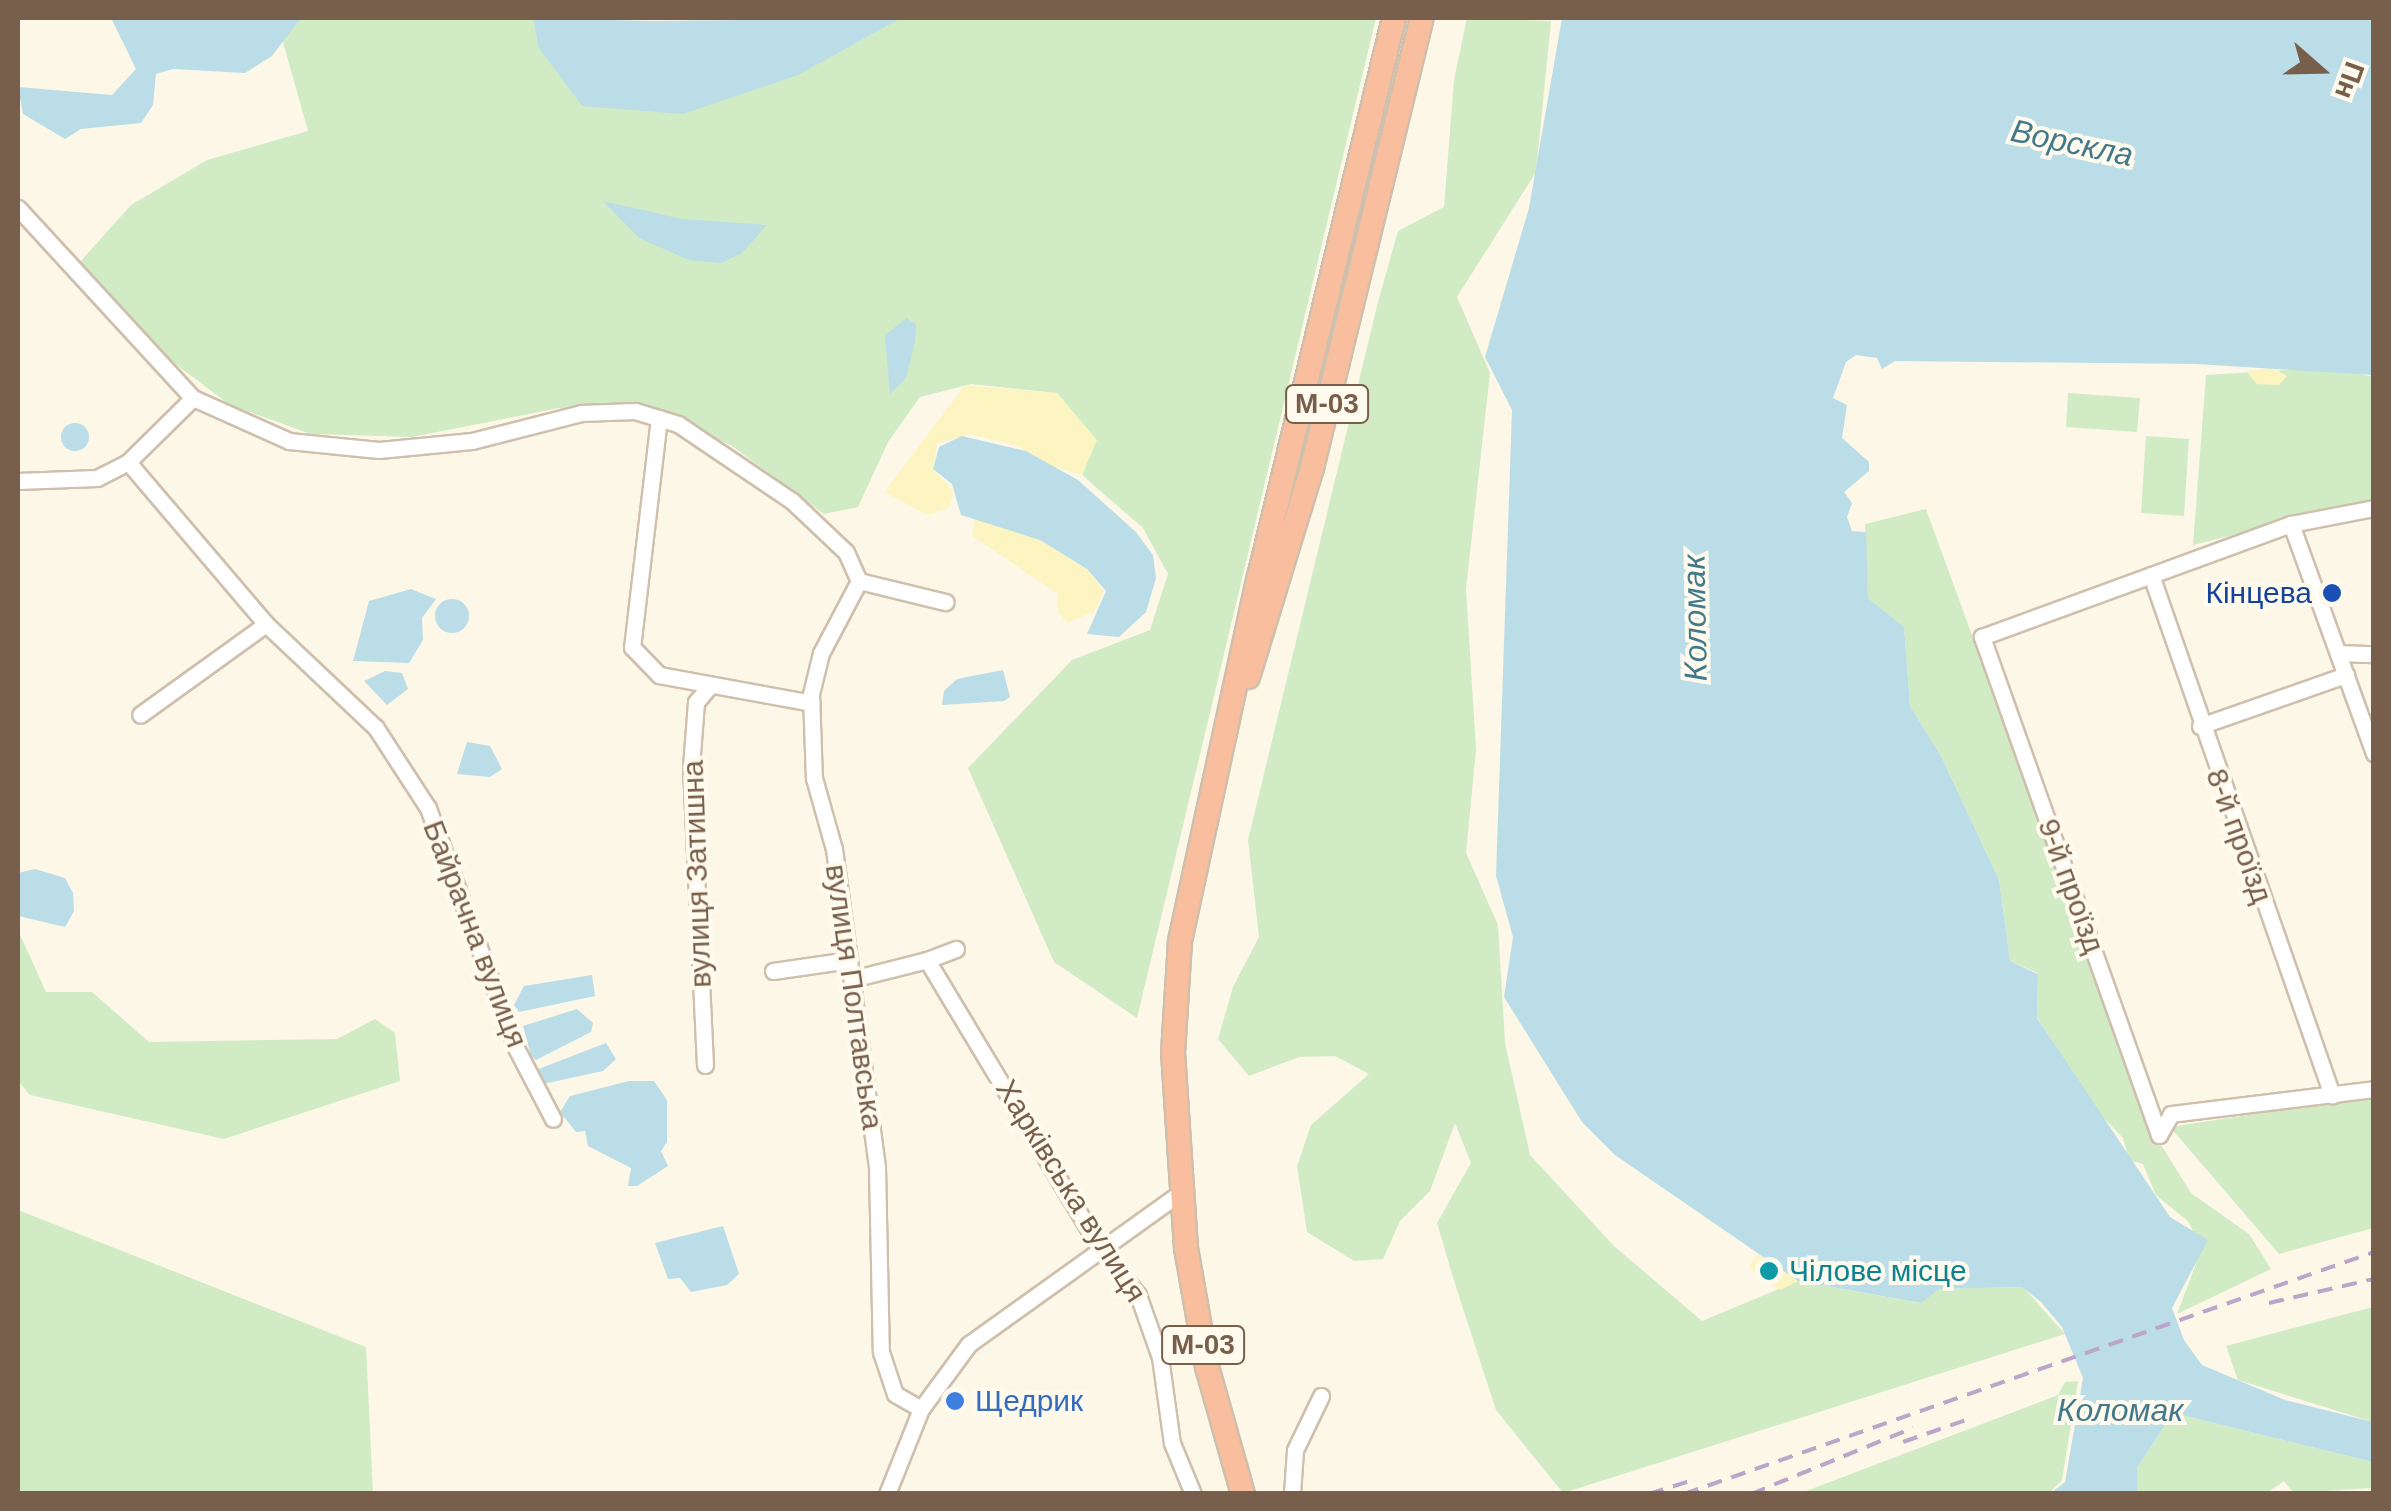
<!DOCTYPE html>
<html>
<head>
<meta charset="utf-8">
<style>
  body { margin:0 }
  #map { position:relative; width:2391px; height:1511px; overflow:hidden; background:#fdf7e8; font-family:Helvetica,sans-serif }
  div>[style] { position:absolute }
  [style*='--x'] { left:calc(var(--x)*1px); top:calc(var(--y)*1px); width:calc(var(--w)*1px); rotate:calc(var(--a)*1deg) }
  .green>* { inset:0; background:#d1ebc5 }
  .sand>* { inset:0; background:#fcf5c2 }
  .water>* { inset:0; background:#bbdde7 }
  .round { border-radius:50% }
  .roads { filter:drop-shadow(2px 0 #cfbfad) drop-shadow(-2px 0 #cfbfad) drop-shadow(0 2px #cfbfad) drop-shadow(0 -2px #cfbfad) }
  .minor>* { height:15px; margin:-7.5px; padding:0 7.5px; transform-origin:7.5px; border-radius:7.5px; background:#fff }
  .highway>* { height:22px; margin:-11px; padding:0 11px; transform-origin:11px; border-radius:11px; background:#f8be9e }
  .rail>* { height:4px; margin-top:-2px; transform-origin:0; background:repeating-linear-gradient(90deg,#bba5c8 0 15px,transparent 0 25px) }
  .dots>* { width:28px; height:28px; translate:-50% -50%; box-sizing:border-box; border:5px solid #fffaee; border-radius:50% }
  span { translate:-50% -50%; white-space:nowrap; text-align:center; line-height:1.15; -webkit-text-stroke:8px #fffaee; paint-order:stroke }
  .shield-label span { padding:2px 8px; background:#fffaee; border:2px solid; border-radius:8px; -webkit-text-stroke-width:0 }
  .shield-label { font-size:28px; color:#785f4b; font-weight:700 }
  .transit-label { font-size:30px; color:#164399 }
  .right { translate:-100% -50%; text-align:right }
  .street-label { font-size:30px; color:#785f4b }
  .culture-label { font-size:30px; color:#0d838f }
  .left { translate:0 -50%; text-align:left }
  .shop-label { font-size:30px; color:#366cbe }
  .water-label { font-size:32px; color:#44798b; font-style:italic }
  .frame { position:absolute; inset:0; border:20px solid #785f4b; pointer-events:none }
  .north { position:absolute; left:2271px; top:20px; width:100px; height:100px; -webkit-text-stroke:8px #fffaee; paint-order:stroke; rotate:110deg; font-size:28px; font-weight:700; line-height:40px; text-align:center; color:#785f4b }
  .north::after { content:''; display:block; margin:auto; width:35px; height:45px; background:#785f4b; clip-path:polygon(50% 0,100% 100%,50% 72%,0 100%) }
</style>
</head>
<body>
<div id="map">
  <div class="green">
    <div style="clip-path:polygon(295px 18px,535px 18px,557px 73px,894px 18px,1376px 18px,1137px 1018px,1054px 962px,968px 768px,1072px 660px,1150px 630px,1168px 574px,1143px 528px,1082px 475px,1096px 440px,1057px 393px,971px 384px,920px 397px,888px 442px,858px 507px,824px 514px,732px 446px,642px 404px,559px 408px,412px 437px,311px 434px,230px 405px,174px 363px,79px 263px,131px 205px,207px 160px,308px 131px,283px 42px)"></div>
    <div style="clip-path:polygon(1467px 18px,1551px 21px,1536px 172px,1457px 297px,1490px 373px,1466px 589px,1476px 750px,1466px 853px,1498px 925px,1505px 1043px,1530px 1155px,1614px 1246px,1702px 1321px,1798px 1281px,1920px 1303px,1939px 1289px,2023px 1287px,2065px 1334px,1563px 1493px,1496px 1410px,1455px 1284px,1437px 1223px,1471px 1163px,1455px 1123px,1430px 1191px,1400px 1221px,1383px 1259px,1354px 1261px,1307px 1232px,1297px 1166px,1311px 1125px,1369px 1074px,1335px 1056px,1299px 1057px,1249px 1076px,1218px 1039px,1233px 987px,1259px 937px,1248px 840px,1378px 302px,1398px 231px,1444px 207px,1454px 80px)"></div>
    <div style="clip-path:polygon(2334px 367px,2373px 377px,2373px 500px,2193px 545px,2206px 375px)"></div>
    <div style="clip-path:polygon(2068px 393px,2140px 398px,2137px 432px,2066px 427px)"></div>
    <div style="clip-path:polygon(2146px 436px,2189px 439px,2184px 516px,2141px 513px)"></div>
    <div style="clip-path:polygon(1926px 509px,2153px 1132px,2191px 1193px,2249px 1234px,2271px 1269px,2177px 1314px,2200px 1253px,2196px 1237px,2188px 1221px,2156px 1195px,2143px 1164px,2129px 1160px,2123px 1138px,2094px 1108px,2037px 1017px,2038px 973px,2010px 961px,1999px 880px,1941px 756px,1910px 706px,1904px 627px,1868px 598px,1865px 524px)"></div>
    <div style="clip-path:polygon(18px 930px,46px 992px,92px 992px,149px 1042px,337px 1039px,375px 1019px,395px 1033px,400px 1081px,224px 1139px,30px 1095px,18px 1081px)"></div>
    <div style="clip-path:polygon(2373px 1096px,2373px 1228px,2279px 1254px,2170px 1127px)"></div>
    <div style="clip-path:polygon(18px 1210px,366px 1347px,373px 1493px,18px 1493px)"></div>
    <div style="clip-path:polygon(2373px 1307px,2373px 1422px,2238px 1380px,2226px 1346px)"></div>
    <div style="clip-path:polygon(2078px 1381px,2062px 1480px,2049px 1493px,1801px 1493px,2058px 1395px,2065px 1382px)"></div>
    <div style="clip-path:polygon(2173px 1413px,2373px 1462px,2373px 1488px,2294px 1493px,2284px 1481px,2265px 1494px,2137px 1493px,2137px 1468px)"></div>
  </div>
  <div class="sand">
    <div style="clip-path:polygon(2273px 368px,2287px 376px,2279px 385px,2257px 384px,2246px 371px)"></div>
    <div style="clip-path:polygon(965px 385px,1057px 393px,1097px 440px,1082px 475px,1048px 465px,1016px 445px,969px 434px,937px 444px,933px 469px,953px 491px,950px 507px,928px 515px,884px 492px)"></div>
    <div style="clip-path:polygon(975px 516px,1040px 540px,1087px 569px,1104px 591px,1095px 611px,1068px 623px,1058px 612px,1058px 594px,972px 536px)"></div>
    <div style="clip-path:polygon(1760px 1253px,1776px 1264px,1798px 1281px,1780px 1290px,1758px 1277px,1749px 1265px)"></div>
  </div>
  <div class="water">
    <div style="clip-path:polygon(111px 18px,301px 18px,272px 56px,245px 73px,173px 69px,156px 74px,153px 105px,141px 123px,81px 129px,65px 139px,23px 114px,18px 87px,112px 95px,136px 69px)"></div>
    <div style="clip-path:polygon(533px 18px,652px 21px,901px 18px,798px 75px,683px 114px,582px 106px,539px 48px)"></div>
    <div style="clip-path:polygon(1562px 18px,2373px 18px,2373px 375px,2196px 364px,1895px 361px,1882px 369px,1877px 358px,1856px 355px,1846px 362px,1833px 398px,1847px 405px,1842px 438px,1869px 462px,1869px 471px,1844px 492px,1852px 503px,1847px 517px,1852px 531px,1866px 532px,1868px 598px,1904px 627px,1910px 706px,1941px 756px,1999px 880px,2010px 961px,2038px 974px,2037px 1018px,2170px 1217px,2208px 1240px,2172px 1308px,2184px 1340px,2202px 1365px,2285px 1400px,2373px 1422px,2373px 1462px,2173px 1413px,2137px 1468px,2137px 1493px,2051px 1493px,2065px 1482px,2083px 1378px,2062px 1327px,2041px 1302px,2022px 1287px,1939px 1289px,1921px 1303px,1798px 1281px,1615px 1155px,1582px 1122px,1504px 997px,1513px 937px,1496px 876px,1512px 410px,1485px 357px,1529px 208px)"></div>
    <div style="clip-path:polygon(603px 201px,682px 219px,767px 225px,742px 253px,721px 263px,689px 260px,639px 238px)"></div>
    <div style="clip-path:polygon(907px 318px,916px 325px,915px 342px,906px 378px,890px 394px,885px 335px)"></div>
    <div class="round" style="left:61px;top:423px;width:28px;height:28px"></div>
    <div style="clip-path:polygon(962px 436px,1026px 451px,1078px 480px,1136px 532px,1153px 555px,1156px 578px,1146px 612px,1119px 637px,1087px 634px,1106px 591px,1087px 569px,1040px 540px,961px 515px,952px 484px,933px 469px,939px 447px)"></div>
    <div style="clip-path:polygon(411px 589px,436px 599px,422px 618px,423px 640px,409px 663px,353px 661px,369px 601px)"></div>
    <div class="round" style="left:435px;top:599px;width:34px;height:34px"></div>
    <div style="clip-path:polygon(1003px 670px,1010px 697px,1004px 701px,942px 705px,944px 691px,957px 679px)"></div>
    <div style="clip-path:polygon(385px 671px,402px 673px,408px 689px,387px 705px,364px 681px)"></div>
    <div style="clip-path:polygon(467px 742px,490px 746px,502px 769px,490px 777px,457px 774px)"></div>
    <div style="clip-path:polygon(35px 869px,65px 878px,73px 893px,74px 911px,65px 927px,18px 916px,18px 873px)"></div>
    <div style="clip-path:polygon(592px 975px,595px 996px,519px 1012px,514px 1005px,524px 986px)"></div>
    <div style="clip-path:polygon(577px 1009px,593px 1023px,591px 1032px,536px 1060px,531px 1056px,523px 1026px)"></div>
    <div style="clip-path:polygon(606px 1043px,616px 1059px,603px 1071px,543px 1084px,536px 1070px)"></div>
    <div style="clip-path:polygon(629px 1081px,654px 1081px,667px 1100px,667px 1142px,661px 1151px,668px 1166px,637px 1186px,628px 1186px,631px 1168px,588px 1146px,585px 1131px,576px 1132px,560px 1112px,570px 1096px)"></div>
    <div style="clip-path:polygon(723px 1226px,739px 1274px,727px 1285px,691px 1292px,680px 1278px,668px 1279px,655px 1243px)"></div>
  </div>
  <div class="roads">
    <div class="minor">
      <div style="--x:18;--y:208;--w:258;--a:47.4"></div>
      <div style="--x:193;--y:398;--w:105;--a:24.1"></div>
      <div style="--x:289;--y:441;--w:90;--a:5.7"></div>
      <div style="--x:379;--y:450;--w:93;--a:-5.5"></div>
      <div style="--x:472;--y:441;--w:113;--a:-14.4"></div>
      <div style="--x:581;--y:413;--w:54;--a:-2.1"></div>
      <div style="--x:635;--y:411;--w:45;--a:16.8"></div>
      <div style="--x:678;--y:424;--w:138;--a:34"></div>
      <div style="--x:792;--y:501;--w:74;--a:43.4"></div>
      <div style="--x:846;--y:552;--w:32;--a:66"></div>
      <div style="--x:659;--y:418;--w:231;--a:96.7"></div>
      <div style="--x:632;--y:647;--w:39;--a:46"></div>
      <div style="--x:659;--y:675;--w:155;--a:10.4"></div>
      <div style="--x:128;--y:462;--w:213;--a:49.6"></div>
      <div style="--x:266;--y:624;--w:155;--a:144.2"></div>
      <div style="--x:18;--y:481;--w:79;--a:-2.2"></div>
      <div style="--x:97;--y:478;--w:35;--a:-27"></div>
      <div style="--x:128;--y:462;--w:91;--a:-44.6"></div>
      <div style="--x:2291;--y:524;--w:244;--a:70.1"></div>
      <div style="--x:2151;--y:575;--w:551;--a:70.81"></div>
      <div style="--x:859;--y:581;--w:81;--a:117.8"></div>
      <div style="--x:821;--y:653;--w:42;--a:103.7"></div>
      <div style="--x:811;--y:694;--w:84;--a:88"></div>
      <div style="--x:814;--y:778;--w:74;--a:74.3"></div>
      <div style="--x:834;--y:849;--w:322;--a:82.3"></div>
      <div style="--x:877;--y:1168;--w:184;--a:88.8"></div>
      <div style="--x:881;--y:1352;--w:44;--a:71.6"></div>
      <div style="--x:895;--y:1394;--w:30;--a:30"></div>
      <div style="--x:859;--y:581;--w:89;--a:13.7"></div>
      <div style="--x:266;--y:624;--w:151;--a:43.4"></div>
      <div style="--x:376;--y:728;--w:95;--a:57"></div>
      <div style="--x:428;--y:808;--w:253;--a:69.9"></div>
      <div style="--x:515;--y:1046;--w:82;--a:62.5"></div>
      <div style="--x:2338;--y:653;--w:36;--a:2"></div>
      <div style="--x:2200;--y:726;--w:155;--a:-19.3"></div>
      <div style="--x:927;--y:960;--w:31;--a:-21"></div>
      <div style="--x:773;--y:971;--w:77;--a:-8.2"></div>
      <div style="--x:852;--y:979;--w:77;--a:-14.2"></div>
      <div style="--x:927;--y:960;--w:334;--a:59"></div>
      <div style="--x:1099;--y:1246;--w:63;--a:51.5"></div>
      <div style="--x:1138;--y:1295;--w:66;--a:70.5"></div>
      <div style="--x:1160;--y:1357;--w:87;--a:82.1"></div>
      <div style="--x:1172;--y:1443;--w:55;--a:67.6"></div>
      <div style="--x:705;--y:1065;--w:298;--a:-92.7"></div>
      <div style="--x:691;--y:767;--w:65;--a:-85.6"></div>
      <div style="--x:696;--y:702;--w:18;--a:-49"></div>
      <div style="--x:2159;--y:1135;--w:529;--a:-109.57"></div>
      <div style="--x:1982;--y:637;--w:329;--a:-20.1"></div>
      <div style="--x:2291;--y:524;--w:85;--a:-10.9"></div>
      <div style="--x:2159;--y:1135;--w:24;--a:-60"></div>
      <div style="--x:2171;--y:1114;--w:205;--a:-7"></div>
      <div style="--x:887;--y:1494;--w:92;--a:-68.2"></div>
      <div style="--x:921;--y:1409;--w:81;--a:-53.6"></div>
      <div style="--x:969;--y:1344;--w:259;--a:-35.6"></div>
      <div style="--x:1292;--y:1494;--w:44;--a:-86.1"></div>
      <div style="--x:1295;--y:1450;--w:60;--a:-64.3"></div>
    </div>
    <div class="highway">
      <div style="--x:1248;--y:677;--w:219;--a:-73"></div>
      <div style="--x:1312;--y:468;--w:463;--a:-76.3"></div>
      <div style="--x:1243;--y:1494;--w:132;--a:-105.8"></div>
      <div style="--x:1207;--y:1367;--w:121;--a:-100"></div>
      <div style="--x:1186;--y:1248;--w:195;--a:-93.8"></div>
      <div style="--x:1173;--y:1053;--w:112;--a:-86.4"></div>
      <div style="--x:1180;--y:941;--w:372;--a:-77.8"></div>
      <div style="--x:1259;--y:577;--w:575;--a:-76.42"></div>
    </div>
  </div>
  <div class="rail">
    <div style="--x:2269;--y:1303;--w:108;--a:-12.9"></div>
    <div style="--x:1903;--y:1442;--w:70;--a:-19.2"></div>
    <div style="--x:1649;--y:1494;--w:49;--a:-17.7"></div>
    <div style="--x:1684;--y:1494;--w:731;--a:-19.33"></div>
    <div style="--x:1751;--y:1494;--w:175;--a:-22.2"></div>
  </div>
  <div class="dots">
    <div style="left:2332px;top:593px;background:#1a4fb4"></div>
    <div style="left:1769px;top:1271px;background:#0f9aa8"></div>
    <div style="left:955px;top:1401px;background:#3f7fe0"></div>
  </div>
  <div class="shield-label">
    <span style="left:1327px;top:404px">М-03</span>
    <span style="left:1203px;top:1345px">М-03</span>
  </div>
  <div class="transit-label">
    <span class="right" style="left:2312px;top:593px">Кінцева</span>
  </div>
  <div class="street-label">
    <span style="left:2239px;top:836px;rotate:70deg">8-й проїзд</span>
    <span style="left:697px;top:874px;rotate:-92deg">вулиця Затишна</span>
    <span style="left:2071px;top:886px;rotate:70deg">9-й проїзд</span>
    <span style="left:475px;top:934px;rotate:69deg">Байрачна вулиця</span>
    <span style="left:854px;top:997px;rotate:82deg">вулиця Полтавська</span>
    <span style="left:1071px;top:1191px;rotate:58deg">Харківська вулиця</span>
  </div>
  <div class="culture-label">
    <span class="left" style="left:1789px;top:1271px">Чілове місце</span>
  </div>
  <div class="shop-label">
    <span class="left" style="left:975px;top:1401px">Щедрик</span>
  </div>
  <div class="water-label">
    <span style="left:2072px;top:143px;rotate:12deg">Ворскла</span>
    <span style="left:1695px;top:618px;rotate:-91deg">Коломак</span>
    <span style="left:2120px;top:1410px">Коломак</span>
  </div>
  <div class="frame"></div>
  <div class="north">Пн</div>
</div>
</body>
</html>
